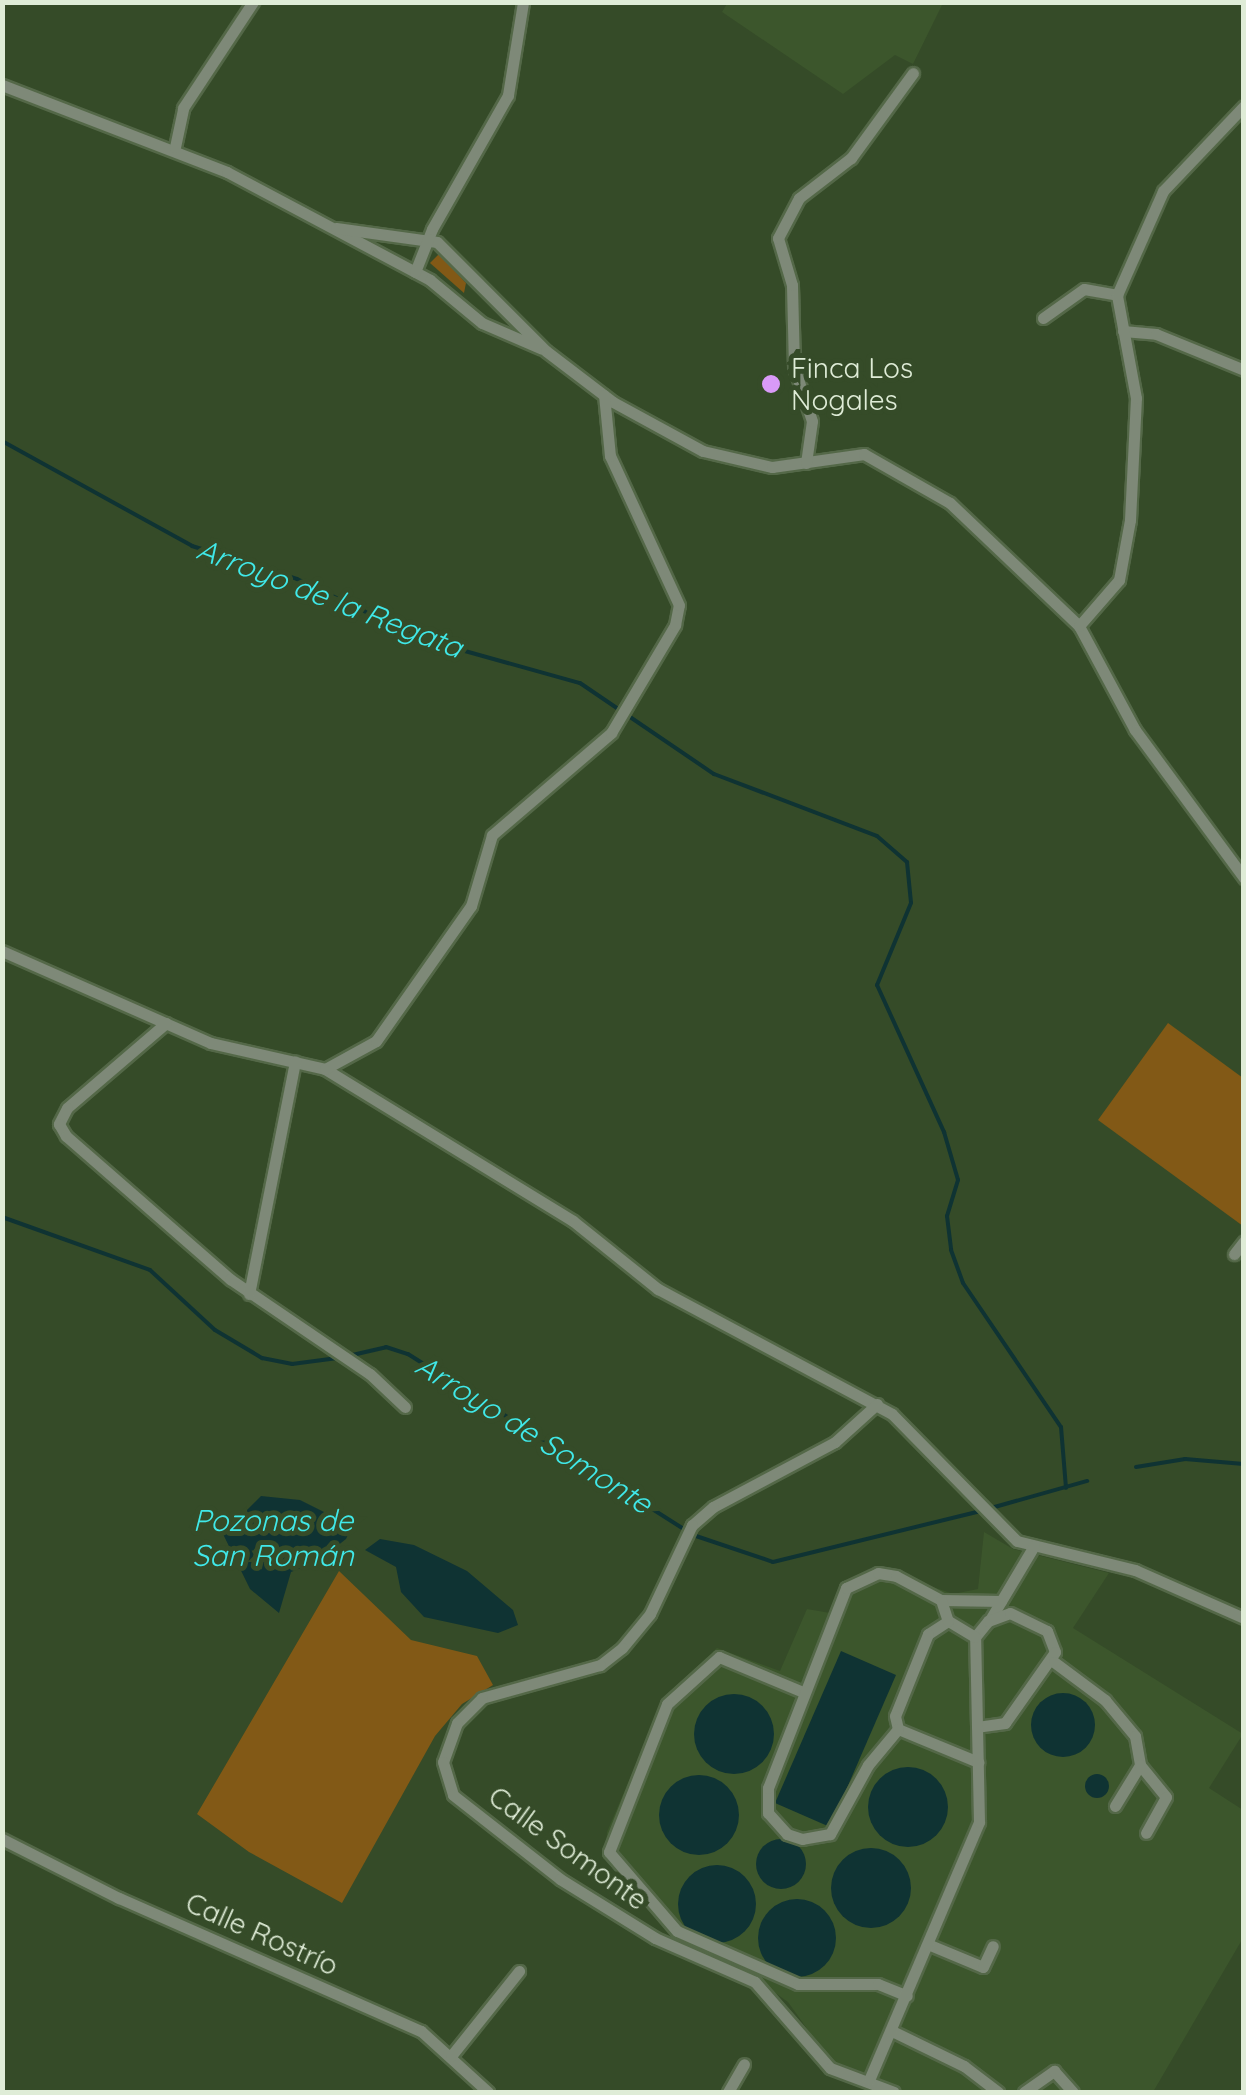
<!DOCTYPE html>
<html>
<head>
<meta charset="utf-8">
<style>
  body { margin:0 }
  #map { position:relative; width:1246px; height:2095px; overflow:hidden; background:#354b28; font-family:Quicksand,sans-serif }
  div>[style] { position:absolute }
  [style*='--x'] { left:calc(var(--x)*1px); top:calc(var(--y)*1px); width:calc(var(--w)*1px); rotate:calc(var(--a)*1deg) }
  .built>* { inset:0; background:#3c562c }
  .green>* { inset:0; background:#825916 }
  .water>* { inset:0; background:#0f3333 }
  .round { border-radius:50% }
  .stream>* { height:4px; margin:-2px; padding:0 2px; transform-origin:2px; border-radius:2px; background:#0f3333 }
  .roads { filter:drop-shadow(2px 0 #546848) drop-shadow(-2px 0 #546848) drop-shadow(0 2px #546848) drop-shadow(0 -2px #546848) }
  .minor>* { height:11px; margin:-5.5px; padding:0 5.5px; transform-origin:5.5px; border-radius:5.5px; background:#7e8978 }
  .dots>* { width:28px; height:28px; translate:-50% -50%; box-sizing:border-box; border:5px solid #354b28; border-radius:50% }
  span { translate:-50% -50%; white-space:nowrap; text-align:center; line-height:1.15; -webkit-text-stroke:10px #354b28; paint-order:stroke }
  .poi-label { font-size:28px; color:#dfecd7 }
  .left { translate:0 -50%; text-align:left }
  .street-label { font-size:28px; color:#dfecd7 }
  .water-label { font-size:30px; color:#40e8e8; font-style:italic }
  .frame { position:absolute; inset:0; border:5px solid #dfecd7; pointer-events:none }
</style>
</head>
<body>
<div id="map">
  <div class="built">
    <div style="clip-path:polygon(728px 2px,943px 2px,943px 3px,913px 64px,895px 55px,843px 94px,722px 12px)"></div>
    <div style="clip-path:polygon(984px 1532px,1013px 1549px,1109px 1573px,1073px 1628px,1243px 1734px,1209px 1788px,1243px 1810px,1243px 1938px,1153px 2092px,906px 2092px,830px 2061px,788px 2002px,728px 1960px,676px 1939px,605px 1856px,607px 1832px,665px 1696px,717px 1648px,780px 1671px,807px 1609px,830px 1613px,843px 1583px,877px 1567px,953px 1594px,978px 1589px)"></div>
  </div>
  <div class="green">
    <div style="clip-path:polygon(439px 254px,466px 283px,464px 293px,430px 263px)"></div>
    <div style="clip-path:polygon(1168px 1023px,1243px 1078px,1243px 1226px,1098px 1120px)"></div>
    <div style="clip-path:polygon(339px 1571px,411px 1640px,477px 1656px,493px 1685px,462px 1704px,435px 1736px,342px 1903px,249px 1852px,197px 1814px)"></div>
  </div>
  <div class="water">
    <div style="clip-path:polygon(261px 1496px,300px 1500px,352px 1526px,346px 1539px,318px 1561px,291px 1572px,279px 1613px,250px 1589px,223px 1534px)"></div>
    <div style="clip-path:polygon(380px 1539px,414px 1545px,467px 1571px,513px 1610px,518px 1625px,498px 1633px,424px 1617px,401px 1592px,396px 1567px,365px 1550px)"></div>
    <div style="clip-path:polygon(841px 1651px,896px 1675px,830px 1827px,775px 1803px)"></div>
    <div class="round" style="left:1031px;top:1693px;width:64px;height:64px"></div>
    <div class="round" style="left:694px;top:1694px;width:80px;height:80px"></div>
    <div class="round" style="left:868px;top:1767px;width:80px;height:80px"></div>
    <div class="round" style="left:1085px;top:1774px;width:24px;height:24px"></div>
    <div class="round" style="left:659px;top:1775px;width:80px;height:80px"></div>
    <div class="round" style="left:756px;top:1839px;width:50px;height:50px"></div>
    <div class="round" style="left:831px;top:1848px;width:80px;height:80px"></div>
    <div class="round" style="left:678px;top:1865px;width:78px;height:78px"></div>
    <div class="round" style="left:758px;top:1899px;width:78px;height:78px"></div>
  </div>
  <div class="stream">
    <div style="--x:2;--y:441;--w:217;--a:28.9"></div>
    <div style="--x:192;--y:546;--w:110;--a:17.4"></div>
    <div style="--x:297;--y:579;--w:139;--a:25.6"></div>
    <div style="--x:422;--y:639;--w:164;--a:15.6"></div>
    <div style="--x:580;--y:683;--w:162;--a:34.2"></div>
    <div style="--x:714;--y:774;--w:174;--a:20.8"></div>
    <div style="--x:877;--y:836;--w:40;--a:41"></div>
    <div style="--x:907;--y:862;--w:41;--a:84.4"></div>
    <div style="--x:911;--y:903;--w:89;--a:112.5"></div>
    <div style="--x:877;--y:985;--w:162;--a:65.5"></div>
    <div style="--x:944;--y:1132;--w:50;--a:73.7"></div>
    <div style="--x:958;--y:1180;--w:38;--a:107"></div>
    <div style="--x:947;--y:1216;--w:34;--a:83"></div>
    <div style="--x:951;--y:1250;--w:35;--a:70"></div>
    <div style="--x:963;--y:1283;--w:174;--a:55.8"></div>
    <div style="--x:1061;--y:1427;--w:61;--a:85.3"></div>
    <div style="--x:2;--y:1217;--w:157;--a:19.7"></div>
    <div style="--x:150;--y:1270;--w:88;--a:42.7"></div>
    <div style="--x:215;--y:1330;--w:55;--a:30.8"></div>
    <div style="--x:262;--y:1358;--w:31;--a:11"></div>
    <div style="--x:292;--y:1364;--w:46;--a:-7.4"></div>
    <div style="--x:348;--y:1356;--w:39;--a:-13"></div>
    <div style="--x:386;--y:1347;--w:23;--a:18"></div>
    <div style="--x:408;--y:1354;--w:328;--a:32.4"></div>
    <div style="--x:1136;--y:1467;--w:50;--a:-9.3"></div>
    <div style="--x:1185;--y:1459;--w:59;--a:4.8"></div>
    <div style="--x:991;--y:1508;--w:100;--a:-15.7"></div>
    <div style="--x:693;--y:1535;--w:84;--a:18.6"></div>
    <div style="--x:773;--y:1562;--w:214;--a:-13.8"></div>
  </div>
  <div class="roads">
    <div class="minor">
      <div style="--x:2;--y:85;--w:241;--a:21.1"></div>
      <div style="--x:227;--y:172;--w:230;--a:28"></div>
      <div style="--x:430;--y:280;--w:67;--a:39.6"></div>
      <div style="--x:482;--y:323;--w:65;--a:23.4"></div>
      <div style="--x:175;--y:147;--w:40;--a:-78"></div>
      <div style="--x:183;--y:108;--w:127;--a:-56.6"></div>
      <div style="--x:336;--y:228;--w:102;--a:7.9"></div>
      <div style="--x:437;--y:242;--w:154;--a:45"></div>
      <div style="--x:546;--y:351;--w:84;--a:37.3"></div>
      <div style="--x:613;--y:402;--w:102;--a:28.6"></div>
      <div style="--x:703;--y:451;--w:71;--a:13.1"></div>
      <div style="--x:772;--y:467;--w:93;--a:-8"></div>
      <div style="--x:864;--y:454;--w:99;--a:29.7"></div>
      <div style="--x:950;--y:503;--w:178;--a:43.6"></div>
      <div style="--x:1079;--y:626;--w:118;--a:61.7"></div>
      <div style="--x:1135;--y:730;--w:184;--a:53.6"></div>
      <div style="--x:415;--y:272;--w:46;--a:-68.4"></div>
      <div style="--x:432;--y:229;--w:154;--a:-60.4"></div>
      <div style="--x:508;--y:95;--w:94;--a:-80.8"></div>
      <div style="--x:1043;--y:318;--w:50;--a:-35.3"></div>
      <div style="--x:1084;--y:289;--w:34;--a:10"></div>
      <div style="--x:1123;--y:331;--w:33;--a:5"></div>
      <div style="--x:1156;--y:334;--w:95;--a:22.2"></div>
      <div style="--x:806;--y:463;--w:42;--a:-81.9"></div>
      <div style="--x:812;--y:421;--w:57;--a:-108.4"></div>
      <div style="--x:794;--y:367;--w:82;--a:-91.4"></div>
      <div style="--x:792;--y:285;--w:49;--a:-106.6"></div>
      <div style="--x:778;--y:238;--w:45;--a:-62.3"></div>
      <div style="--x:799;--y:198;--w:66;--a:-37.6"></div>
      <div style="--x:851;--y:158;--w:105;--a:-53.9"></div>
      <div style="--x:1079;--y:626;--w:61;--a:-49"></div>
      <div style="--x:1119;--y:580;--w:61;--a:-79.6"></div>
      <div style="--x:1130;--y:520;--w:122;--a:-87.2"></div>
      <div style="--x:1136;--y:398;--w:105;--a:-100.5"></div>
      <div style="--x:1117;--y:295;--w:114;--a:-66.1"></div>
      <div style="--x:1163;--y:191;--w:117;--a:-46.4"></div>
      <div style="--x:2;--y:951;--w:228;--a:23.8"></div>
      <div style="--x:211;--y:1043;--w:117;--a:12.8"></div>
      <div style="--x:325;--y:1069;--w:291;--a:31.5"></div>
      <div style="--x:573;--y:1221;--w:109;--a:38.7"></div>
      <div style="--x:658;--y:1289;--w:265;--a:28.1"></div>
      <div style="--x:892;--y:1414;--w:178;--a:45.5"></div>
      <div style="--x:1017;--y:1541;--w:122;--a:13.8"></div>
      <div style="--x:1135;--y:1570;--w:119;--a:23.8"></div>
      <div style="--x:166;--y:1023;--w:130;--a:139.4"></div>
      <div style="--x:67;--y:1108;--w:18;--a:117"></div>
      <div style="--x:59;--y:1124;--w:14;--a:60"></div>
      <div style="--x:66;--y:1136;--w:218;--a:41.1"></div>
      <div style="--x:230;--y:1279;--w:169;--a:34.2"></div>
      <div style="--x:370;--y:1374;--w:48;--a:43.3"></div>
      <div style="--x:325;--y:1069;--w:58;--a:-28.8"></div>
      <div style="--x:376;--y:1041;--w:165;--a:-54.9"></div>
      <div style="--x:471;--y:906;--w:74;--a:-73.5"></div>
      <div style="--x:492;--y:835;--w:157;--a:-40.6"></div>
      <div style="--x:611;--y:733;--w:126;--a:-59.3"></div>
      <div style="--x:675;--y:625;--w:20;--a:-79"></div>
      <div style="--x:679;--y:605;--w:164;--a:-114.8"></div>
      <div style="--x:610;--y:456;--w:61;--a:-95.6"></div>
      <div style="--x:1234;--y:1254;--w:16;--a:-52"></div>
      <div style="--x:249;--y:1294;--w:237;--a:-78.8"></div>
      <div style="--x:877;--y:1404;--w:57;--a:137.9"></div>
      <div style="--x:835;--y:1442;--w:138;--a:152"></div>
      <div style="--x:713;--y:1507;--w:28;--a:139"></div>
      <div style="--x:692;--y:1525;--w:98;--a:115.3"></div>
      <div style="--x:650;--y:1614;--w:44;--a:129.5"></div>
      <div style="--x:622;--y:1648;--w:28;--a:142"></div>
      <div style="--x:600;--y:1665;--w:123;--a:164.4"></div>
      <div style="--x:482;--y:1698;--w:35;--a:135"></div>
      <div style="--x:457;--y:1723;--w:41;--a:109.7"></div>
      <div style="--x:443;--y:1762;--w:34;--a:73"></div>
      <div style="--x:453;--y:1795;--w:136;--a:38.1"></div>
      <div style="--x:560;--y:1879;--w:112;--a:31.8"></div>
      <div style="--x:655;--y:1938;--w:109;--a:23.7"></div>
      <div style="--x:755;--y:1982;--w:114;--a:48.9"></div>
      <div style="--x:830;--y:2068;--w:68;--a:20.6"></div>
      <div style="--x:941;--y:1600;--w:60;--a:1"></div>
      <div style="--x:991;--y:1618;--w:84;--a:-59.2"></div>
      <div style="--x:975;--y:1637;--w:21;--a:-51"></div>
      <div style="--x:988;--y:1621;--w:23;--a:-20"></div>
      <div style="--x:1010;--y:1613;--w:41;--a:25.9"></div>
      <div style="--x:1047;--y:1631;--w:22;--a:69"></div>
      <div style="--x:1055;--y:1652;--w:87;--a:125.2"></div>
      <div style="--x:1005;--y:1723;--w:28;--a:172"></div>
      <div style="--x:1054;--y:1662;--w:64;--a:36.7"></div>
      <div style="--x:1105;--y:1700;--w:47;--a:50.2"></div>
      <div style="--x:1135;--y:1736;--w:29;--a:80"></div>
      <div style="--x:1140;--y:1765;--w:48;--a:121.4"></div>
      <div style="--x:803;--y:1692;--w:91;--a:-157.4"></div>
      <div style="--x:719;--y:1657;--w:70;--a:137.9"></div>
      <div style="--x:667;--y:1704;--w:159;--a:111.4"></div>
      <div style="--x:609;--y:1852;--w:104;--a:49.3"></div>
      <div style="--x:677;--y:1931;--w:132;--a:23.7"></div>
      <div style="--x:798;--y:1984;--w:80;--a:0"></div>
      <div style="--x:878;--y:1984;--w:31;--a:22"></div>
      <div style="--x:898;--y:1729;--w:87;--a:22.4"></div>
      <div style="--x:1140;--y:1765;--w:41;--a:50.9"></div>
      <div style="--x:1166;--y:1797;--w:41;--a:119.1"></div>
      <div style="--x:2;--y:1839;--w:131;--a:26.8"></div>
      <div style="--x:119;--y:1898;--w:330;--a:23.8"></div>
      <div style="--x:421;--y:2031;--w:91;--a:42.3"></div>
      <div style="--x:930;--y:1945;--w:57;--a:22.5"></div>
      <div style="--x:983;--y:1967;--w:23;--a:-65"></div>
      <div style="--x:892;--y:2031;--w:80;--a:25.9"></div>
      <div style="--x:964;--y:2066;--w:43;--a:37.4"></div>
      <div style="--x:451;--y:2056;--w:109;--a:-51.3"></div>
      <div style="--x:869;--y:2080;--w:280;--a:-66.9"></div>
      <div style="--x:979;--y:1822;--w:185;--a:-91.2"></div>
      <div style="--x:975;--y:1637;--w:31;--a:-149"></div>
      <div style="--x:948;--y:1621;--w:24;--a:147"></div>
      <div style="--x:928;--y:1634;--w:88;--a:111.9"></div>
      <div style="--x:895;--y:1716;--w:13;--a:77"></div>
      <div style="--x:898;--y:1729;--w:47;--a:129.8"></div>
      <div style="--x:868;--y:1765;--w:79;--a:118.8"></div>
      <div style="--x:830;--y:1834;--w:28;--a:170"></div>
      <div style="--x:802;--y:1839;--w:16;--a:-162"></div>
      <div style="--x:787;--y:1834;--w:28;--a:-132"></div>
      <div style="--x:768;--y:1813;--w:25;--a:-90"></div>
      <div style="--x:768;--y:1788;--w:215;--a:-68.7"></div>
      <div style="--x:846;--y:1588;--w:35;--a:-25"></div>
      <div style="--x:878;--y:1573;--w:18;--a:9"></div>
      <div style="--x:896;--y:1576;--w:51;--a:28.1"></div>
      <div style="--x:941;--y:1600;--w:22;--a:72"></div>
      <div style="--x:728;--y:2092;--w:32;--a:-60"></div>
      <div style="--x:1024;--y:2092;--w:37;--a:-35"></div>
      <div style="--x:1054;--y:2071;--w:28;--a:48"></div>
    </div>
  </div>
  <div class="dots">
    <div style="left:771px;top:384px;background:#d99af7"></div>
  </div>
  <div class="poi-label">
    <span class="left" style="left:791px;top:384px">Finca Los<br>Nogales</span>
  </div>
  <div class="street-label">
    <span style="left:568px;top:1848px;rotate:36deg">Calle Somonte</span>
    <span style="left:262px;top:1934px;rotate:24deg">Calle Rostrío</span>
  </div>
  <div class="water-label">
    <span style="left:330px;top:598px;rotate:21deg">Arroyo de la Regata</span>
    <span style="left:534px;top:1434px;rotate:32deg">Arroyo de Somonte</span>
    <span style="left:273px;top:1537px">Pozonas de<br>San Román</span>
  </div>
  <div class="frame"></div>
</div>
</body>
</html>
